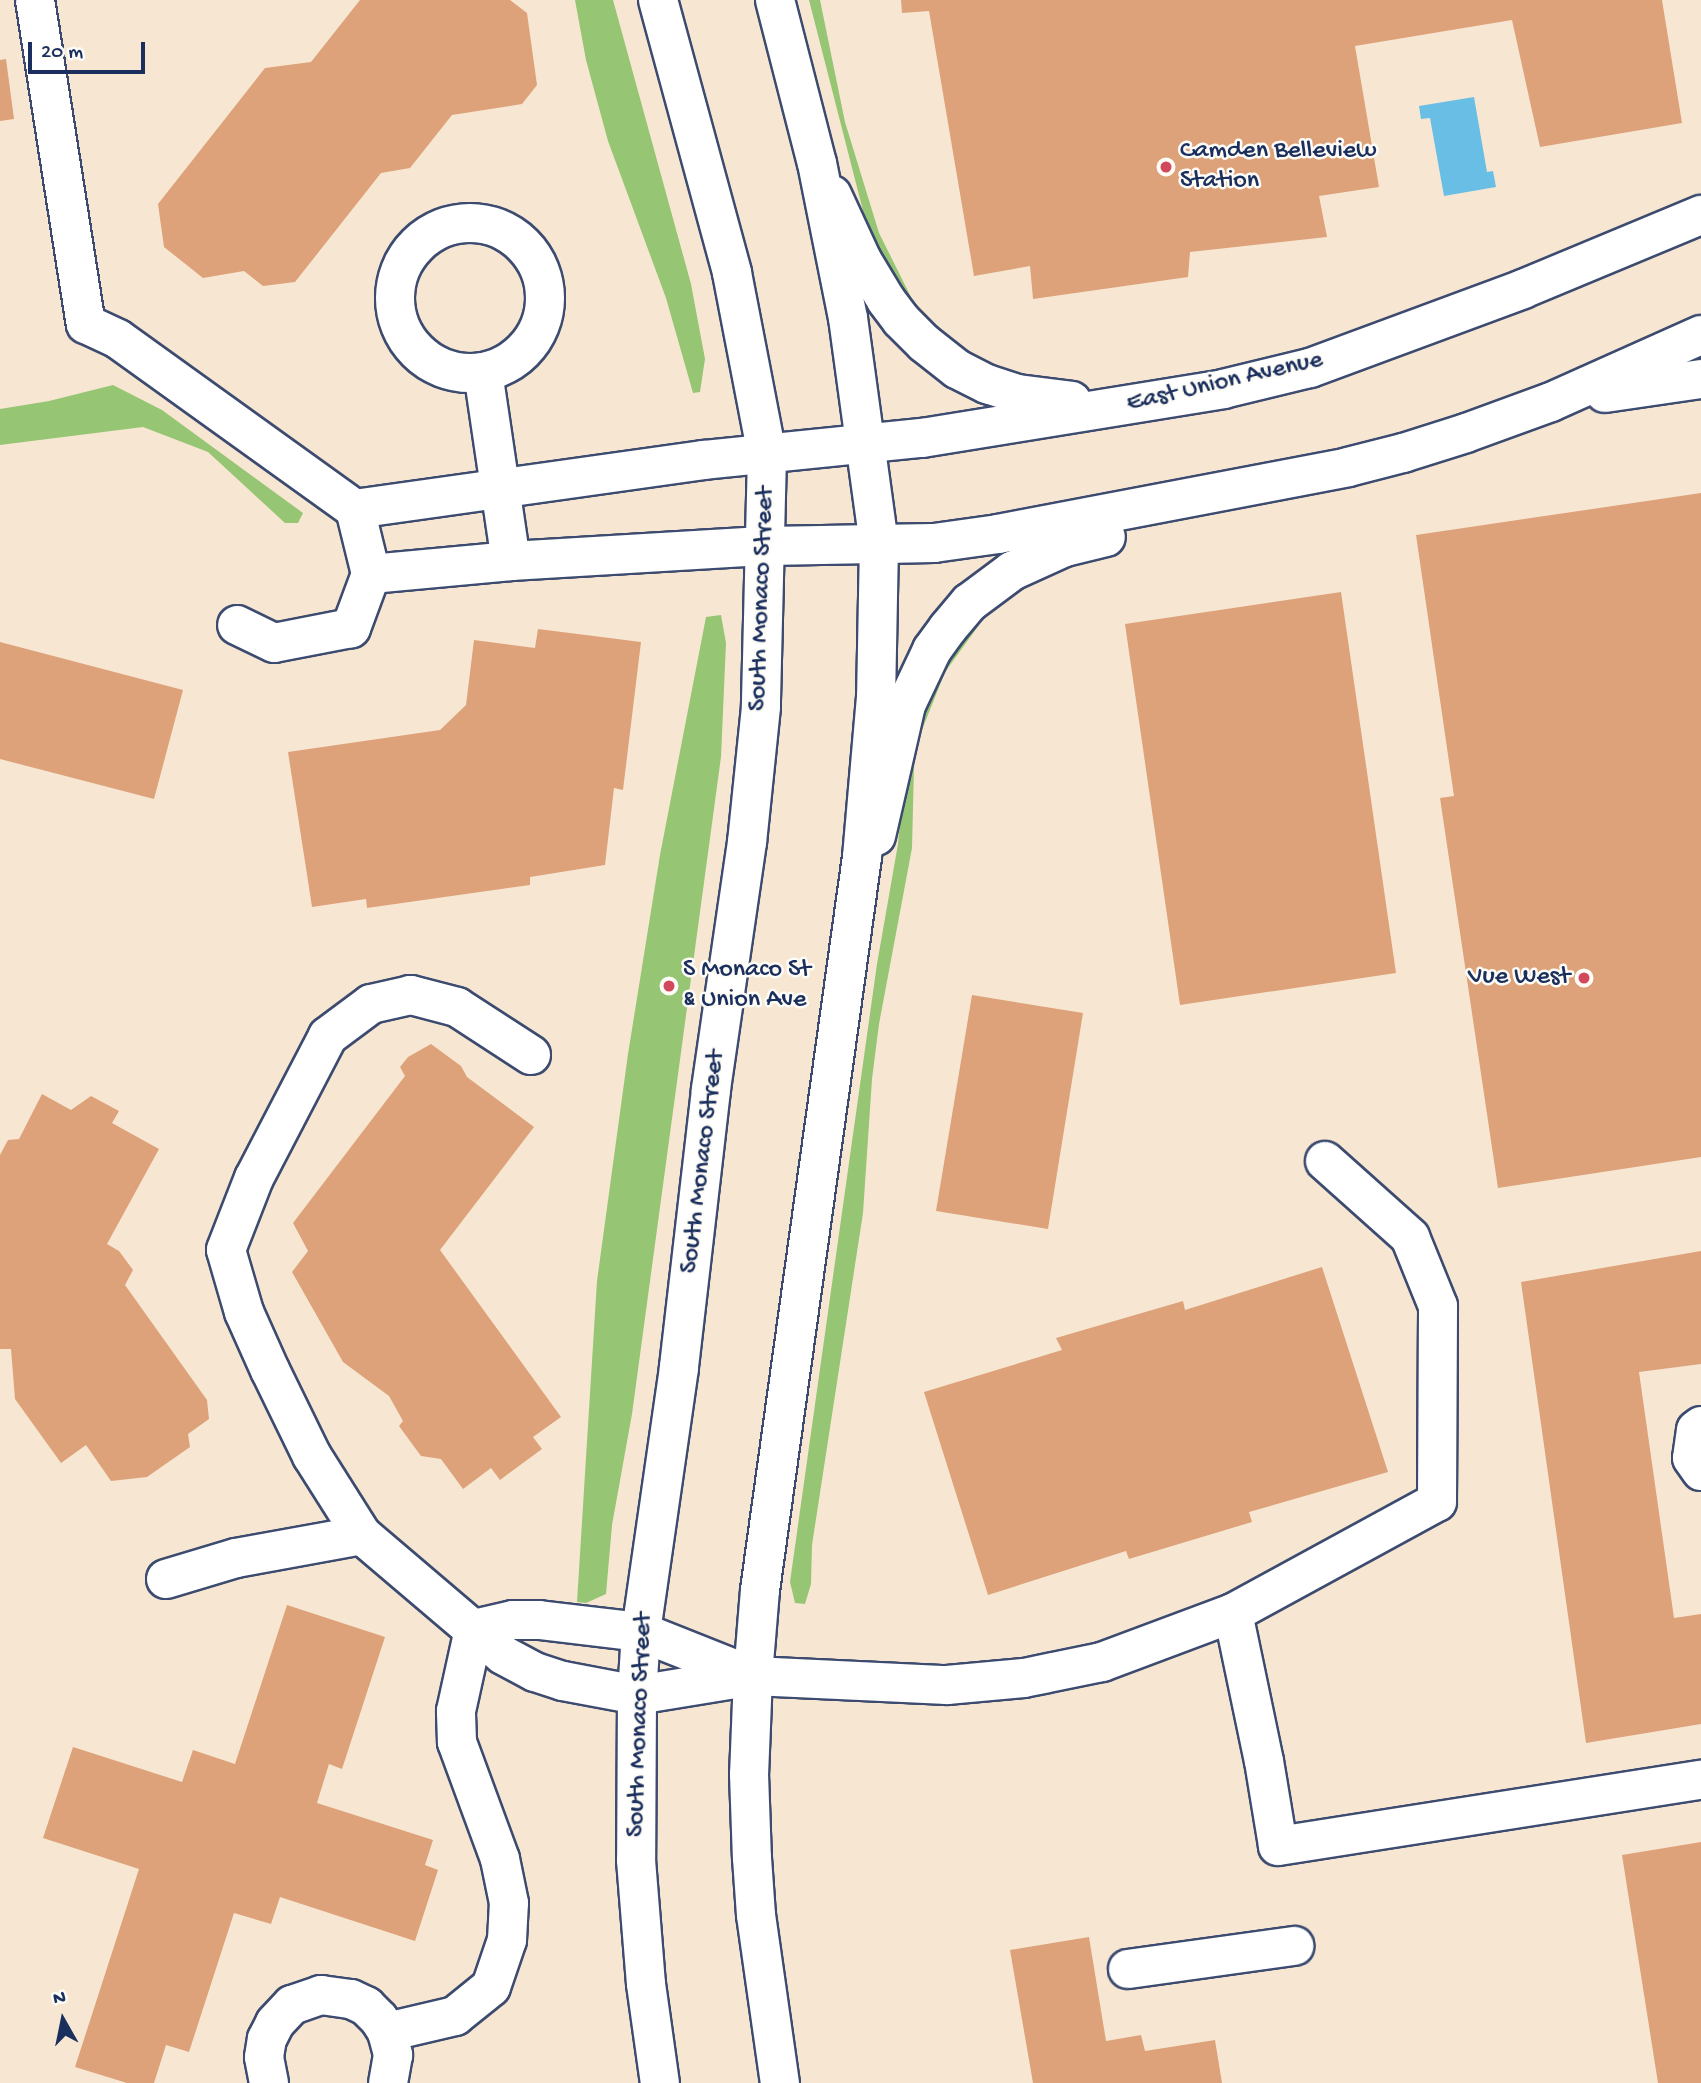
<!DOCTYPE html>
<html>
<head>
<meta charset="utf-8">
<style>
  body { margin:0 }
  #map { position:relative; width:1701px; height:2083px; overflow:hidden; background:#f7e7d2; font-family:"Gochi Hand",sans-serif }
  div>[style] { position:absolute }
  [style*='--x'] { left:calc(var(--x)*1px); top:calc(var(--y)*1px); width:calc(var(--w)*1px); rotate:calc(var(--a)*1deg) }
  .green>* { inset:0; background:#96c574 }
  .water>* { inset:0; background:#69bee5 }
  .building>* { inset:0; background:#dda27a }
  .roads { filter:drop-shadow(2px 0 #3c4b6f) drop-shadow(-2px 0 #3c4b6f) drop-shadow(0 2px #3c4b6f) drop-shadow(0 -2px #3c4b6f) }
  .minor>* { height:38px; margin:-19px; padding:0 19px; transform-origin:19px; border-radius:19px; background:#fff }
  .minor>.ring { margin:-19px; padding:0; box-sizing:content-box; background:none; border:38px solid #fff; border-radius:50% }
  .major>* { height:38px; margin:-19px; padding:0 19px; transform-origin:19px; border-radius:19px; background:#fff }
  .dots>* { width:19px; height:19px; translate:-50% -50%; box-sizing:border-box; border:4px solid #fdfcf7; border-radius:50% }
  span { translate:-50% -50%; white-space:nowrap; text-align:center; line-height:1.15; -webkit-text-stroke:5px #fdfcf7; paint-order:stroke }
  .poi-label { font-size:26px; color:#1b2f5e }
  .left { translate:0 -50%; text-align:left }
  .right { translate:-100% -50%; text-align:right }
  .street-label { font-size:26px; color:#1b2f5e }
  .north { position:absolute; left:28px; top:1985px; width:70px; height:70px; -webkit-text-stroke:5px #fdfcf7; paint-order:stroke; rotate:351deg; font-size:19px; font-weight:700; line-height:28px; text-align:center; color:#1b2f5e }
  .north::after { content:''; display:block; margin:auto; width:24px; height:32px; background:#1b2f5e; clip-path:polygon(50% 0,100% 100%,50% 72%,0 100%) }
  .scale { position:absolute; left:28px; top:42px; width:117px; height:32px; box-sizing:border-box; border:4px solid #1b2f5e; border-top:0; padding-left:9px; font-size:21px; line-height:24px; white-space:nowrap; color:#1b2f5e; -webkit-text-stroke:5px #fdfcf7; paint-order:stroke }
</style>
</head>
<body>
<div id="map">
  <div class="green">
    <div style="clip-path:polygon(575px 0,613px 0,691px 284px,705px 359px,700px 392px,693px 393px,666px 298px,608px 141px,586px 60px)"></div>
    <div style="clip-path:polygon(809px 0,820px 0,845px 122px,879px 233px,920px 315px,897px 288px,870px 238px)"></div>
    <div style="clip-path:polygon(113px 385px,162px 410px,303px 513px,298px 523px,285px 523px,208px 452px,143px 427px,0 445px,0 409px,49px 401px)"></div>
    <div style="clip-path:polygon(721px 615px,726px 643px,721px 757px,632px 1414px,612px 1525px,606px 1594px,586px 1603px,577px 1602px,597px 1281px,628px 1054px,660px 855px,706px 617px)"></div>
    <div style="clip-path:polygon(965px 625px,979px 625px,945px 672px,920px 735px,914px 766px,912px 848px,879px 1024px,872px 1079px,863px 1213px,812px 1545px,811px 1584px,805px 1604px,795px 1603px,790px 1582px,877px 964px,898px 844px,907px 740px)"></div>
  </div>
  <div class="water">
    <div style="clip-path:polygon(1474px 97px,1487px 172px,1493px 171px,1496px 187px,1444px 196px,1430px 118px,1421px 119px,1419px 106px)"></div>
  </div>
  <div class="building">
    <div style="clip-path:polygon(360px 0,510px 0,527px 13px,537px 85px,522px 104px,452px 115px,410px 168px,381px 173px,295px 282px,263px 286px,244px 271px,203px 278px,164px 247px,158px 204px,265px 68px,311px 62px)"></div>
    <div style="clip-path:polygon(901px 0,1662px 0,1682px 123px,1540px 147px,1512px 20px,1355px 46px,1379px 187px,1319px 196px,1327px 237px,1190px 252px,1188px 277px,1033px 299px,1030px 266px,974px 276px,929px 11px,902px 13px)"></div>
    <div style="clip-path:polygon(6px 59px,14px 119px,0 121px,0 60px)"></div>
    <div style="clip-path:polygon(1701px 493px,1701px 1157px,1498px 1188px,1440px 798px,1454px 796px,1416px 535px)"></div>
    <div style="clip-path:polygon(1341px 592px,1396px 973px,1180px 1005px,1125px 624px)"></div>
    <div style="clip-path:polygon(538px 629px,641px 642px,623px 790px,614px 788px,605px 865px,530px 877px,530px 885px,367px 908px,366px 899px,312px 907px,288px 752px,440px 730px,466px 705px,474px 640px,535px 648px)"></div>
    <div style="clip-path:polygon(0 642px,183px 690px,154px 799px,0 759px)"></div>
    <div style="clip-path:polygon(972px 995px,1083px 1013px,1048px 1229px,936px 1211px)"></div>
    <div style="clip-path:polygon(431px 1044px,461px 1066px,467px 1077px,534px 1127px,440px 1250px,561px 1417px,533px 1437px,542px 1449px,500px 1480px,491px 1468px,463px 1489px,441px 1459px,421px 1456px,399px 1426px,403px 1421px,389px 1396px,343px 1362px,292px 1272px,308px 1251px,293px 1223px,405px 1076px,400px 1067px,408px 1057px)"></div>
    <div style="clip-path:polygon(42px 1094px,71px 1110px,91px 1096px,119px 1111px,112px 1123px,159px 1149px,107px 1244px,119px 1251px,133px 1270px,125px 1285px,207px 1400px,209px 1419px,188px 1434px,190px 1447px,147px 1477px,111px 1481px,86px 1445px,61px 1463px,15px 1399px,11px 1349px,0 1349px,0 1155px,8px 1140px,19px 1139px)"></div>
    <div style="clip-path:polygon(1701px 1251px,1701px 1364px,1639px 1372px,1674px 1618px,1701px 1614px,1701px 1724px,1586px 1743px,1521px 1282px)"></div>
    <div style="clip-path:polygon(1322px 1267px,1388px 1472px,1249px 1512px,1252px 1522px,1129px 1559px,1126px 1551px,988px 1595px,924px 1392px,1062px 1350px,1056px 1338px,1183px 1301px,1185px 1310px)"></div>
    <div style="clip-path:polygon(287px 1605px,385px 1637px,342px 1769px,329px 1764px,317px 1803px,433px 1840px,425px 1865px,438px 1870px,415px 1941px,280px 1897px,271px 1924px,234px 1913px,189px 2052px,166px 2045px,154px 2083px,127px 2083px,75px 2067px,139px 1869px,43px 1838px,73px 1747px,182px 1782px,193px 1750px,235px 1764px)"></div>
    <div style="clip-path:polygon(1701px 1842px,1701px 2083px,1658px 2083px,1622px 1855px)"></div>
    <div style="clip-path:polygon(1089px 1937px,1106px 2041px,1141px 2035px,1145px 2051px,1215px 2040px,1222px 2083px,1033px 2083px,1010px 1950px)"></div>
  </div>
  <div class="roads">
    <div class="minor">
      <div style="--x:35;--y:0;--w:328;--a:81.1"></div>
      <div style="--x:86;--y:324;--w:35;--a:25"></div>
      <div style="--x:118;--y:339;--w:292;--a:35.7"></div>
      <div style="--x:355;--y:509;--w:67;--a:76.2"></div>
      <div style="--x:371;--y:574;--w:58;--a:110.3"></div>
      <div style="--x:351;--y:628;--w:78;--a:169"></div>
      <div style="--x:274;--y:643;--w:41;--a:-154.1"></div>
      <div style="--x:832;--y:195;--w:72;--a:65.2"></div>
      <div style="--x:862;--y:260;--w:47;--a:59"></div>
      <div style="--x:886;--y:300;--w:25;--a:53"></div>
      <div style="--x:901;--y:320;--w:33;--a:45"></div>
      <div style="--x:924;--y:343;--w:42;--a:38.2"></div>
      <div style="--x:957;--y:369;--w:34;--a:27"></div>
      <div style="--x:987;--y:384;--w:33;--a:18"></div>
      <div style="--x:1018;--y:394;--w:54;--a:7.4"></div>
      <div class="ring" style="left:395px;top:223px;width:112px;height:112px"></div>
      <div style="--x:483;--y:372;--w:191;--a:81.6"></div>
      <div style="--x:1605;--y:393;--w:97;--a:-8.3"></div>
      <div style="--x:355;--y:509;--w:352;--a:-8"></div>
      <div style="--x:704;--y:460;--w:219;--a:-5.8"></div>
      <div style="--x:922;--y:438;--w:305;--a:-9.2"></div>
      <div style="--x:1223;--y:389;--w:89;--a:-13.6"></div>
      <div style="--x:1310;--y:368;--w:227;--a:-20.3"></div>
      <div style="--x:1523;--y:289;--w:193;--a:-22.6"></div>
      <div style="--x:371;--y:574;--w:141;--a:-5.3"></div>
      <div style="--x:511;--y:561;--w:256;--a:-3.4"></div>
      <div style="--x:767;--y:546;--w:167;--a:-1"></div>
      <div style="--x:934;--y:543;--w:65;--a:-8"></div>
      <div style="--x:998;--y:534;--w:356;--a:-10.8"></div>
      <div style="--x:1348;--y:467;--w:57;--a:-14.3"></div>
      <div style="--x:1403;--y:453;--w:66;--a:-17.6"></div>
      <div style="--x:1466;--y:433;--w:90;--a:-20"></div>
      <div style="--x:1551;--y:402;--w:164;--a:-24.1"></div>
      <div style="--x:876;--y:836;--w:134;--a:-77.1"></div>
      <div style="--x:906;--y:705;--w:61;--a:-64.7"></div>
      <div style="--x:932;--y:650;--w:27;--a:-54"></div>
      <div style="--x:948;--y:628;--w:33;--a:-50"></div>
      <div style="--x:969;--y:603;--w:54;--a:-36.7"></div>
      <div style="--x:1012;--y:571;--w:58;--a:-24.4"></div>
      <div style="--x:1065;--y:547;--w:42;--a:-13.7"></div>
      <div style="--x:531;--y:1055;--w:88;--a:-147"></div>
      <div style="--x:457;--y:1007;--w:48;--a:-165.4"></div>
      <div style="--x:411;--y:995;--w:41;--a:167.3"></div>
      <div style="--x:371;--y:1004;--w:54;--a:143.3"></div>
      <div style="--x:328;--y:1036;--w:160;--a:117.5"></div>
      <div style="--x:254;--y:1178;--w:77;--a:111.3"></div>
      <div style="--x:226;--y:1250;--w:65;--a:73.8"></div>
      <div style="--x:244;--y:1312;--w:64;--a:65.9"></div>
      <div style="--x:270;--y:1370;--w:96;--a:64"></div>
      <div style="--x:312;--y:1456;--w:93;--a:57.7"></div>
      <div style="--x:362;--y:1535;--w:185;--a:40.4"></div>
      <div style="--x:503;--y:1655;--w:36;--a:28"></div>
      <div style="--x:535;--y:1672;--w:29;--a:18"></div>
      <div style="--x:563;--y:1681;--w:75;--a:10.7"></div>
      <div style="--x:637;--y:1695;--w:118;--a:-9.3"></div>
      <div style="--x:753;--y:1676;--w:194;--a:2.7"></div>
      <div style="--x:947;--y:1685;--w:77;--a:-5.2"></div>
      <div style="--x:1024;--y:1678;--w:80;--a:-11.6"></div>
      <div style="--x:1102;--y:1662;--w:140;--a:-20.5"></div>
      <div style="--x:1233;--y:1613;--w:232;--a:-28.6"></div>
      <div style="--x:1437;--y:1502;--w:196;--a:-89.7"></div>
      <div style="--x:1438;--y:1306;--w:74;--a:-112.1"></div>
      <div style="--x:1410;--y:1237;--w:114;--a:-138.2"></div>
      <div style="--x:1701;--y:1426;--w:6;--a:141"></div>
      <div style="--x:1696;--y:1430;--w:28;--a:98"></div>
      <div style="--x:1692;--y:1458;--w:16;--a:55"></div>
      <div style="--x:166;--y:1579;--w:73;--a:-16.7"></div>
      <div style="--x:236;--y:1558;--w:128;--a:-10.3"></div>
      <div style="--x:1233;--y:1613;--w:151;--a:78.2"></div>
      <div style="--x:1264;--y:1761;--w:86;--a:80.6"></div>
      <div style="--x:1278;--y:1846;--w:428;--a:-8.9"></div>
      <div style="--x:474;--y:1629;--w:40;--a:-13"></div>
      <div style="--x:513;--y:1620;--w:26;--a:0"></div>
      <div style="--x:539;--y:1620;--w:103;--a:6.7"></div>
      <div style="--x:641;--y:1632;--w:119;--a:21.6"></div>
      <div style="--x:1128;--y:1969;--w:168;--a:-7.9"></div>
      <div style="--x:387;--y:2032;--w:70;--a:-13.2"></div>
      <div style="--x:455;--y:2016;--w:46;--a:-38.9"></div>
      <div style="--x:491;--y:1987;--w:50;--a:-71.2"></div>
      <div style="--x:507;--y:1940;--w:37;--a:-87"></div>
      <div style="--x:509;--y:1903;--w:45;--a:-101.6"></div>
      <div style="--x:500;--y:1859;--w:125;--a:-110.2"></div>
      <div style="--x:457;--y:1742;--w:31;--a:-92"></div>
      <div style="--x:456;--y:1711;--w:84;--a:-77.6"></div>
      <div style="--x:269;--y:2083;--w:26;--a:-101"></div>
      <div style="--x:264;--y:2057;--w:18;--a:-81"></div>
      <div style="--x:267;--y:2039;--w:18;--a:-63"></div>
      <div style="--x:275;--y:2023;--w:25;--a:-47"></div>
      <div style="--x:292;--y:2005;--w:31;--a:-19"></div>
      <div style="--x:321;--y:1995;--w:30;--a:8"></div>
      <div style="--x:351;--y:1999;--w:17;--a:25"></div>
      <div style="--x:366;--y:2006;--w:18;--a:45"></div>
      <div style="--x:379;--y:2019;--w:15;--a:58"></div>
      <div style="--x:387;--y:2032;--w:24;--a:75"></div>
      <div style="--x:393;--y:2055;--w:28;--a:100"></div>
    </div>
    <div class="major">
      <div style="--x:658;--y:0;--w:283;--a:74.8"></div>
      <div style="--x:732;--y:273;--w:185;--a:79.1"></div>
      <div style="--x:767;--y:455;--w:252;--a:91.4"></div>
      <div style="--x:761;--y:707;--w:136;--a:95.9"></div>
      <div style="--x:747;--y:842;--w:251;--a:98.3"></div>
      <div style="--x:711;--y:1090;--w:280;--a:96.6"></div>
      <div style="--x:679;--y:1368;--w:267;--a:98.2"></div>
      <div style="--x:641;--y:1632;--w:63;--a:93.6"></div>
      <div style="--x:637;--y:1695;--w:165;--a:90.3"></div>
      <div style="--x:636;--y:1860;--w:124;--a:85.4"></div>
      <div style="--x:646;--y:1984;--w:100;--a:82"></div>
      <div style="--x:775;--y:0;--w:168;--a:75.6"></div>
      <div style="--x:817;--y:163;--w:158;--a:78.7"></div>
      <div style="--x:848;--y:318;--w:228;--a:82.2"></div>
      <div style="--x:879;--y:544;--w:153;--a:91.1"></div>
      <div style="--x:876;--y:697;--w:161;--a:95"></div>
      <div style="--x:862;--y:857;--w:740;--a:97.92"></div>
      <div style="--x:760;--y:1590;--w:86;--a:94.7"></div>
      <div style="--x:753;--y:1676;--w:98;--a:92.3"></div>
      <div style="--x:749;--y:1774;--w:84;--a:88"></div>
      <div style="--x:752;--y:1858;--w:57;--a:86"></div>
      <div style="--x:756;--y:1915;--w:170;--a:81.9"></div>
    </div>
  </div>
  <div class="dots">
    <div style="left:1166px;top:167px;background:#d1495b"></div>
    <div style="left:1584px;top:978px;background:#d1495b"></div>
    <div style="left:669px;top:986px;background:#d1495b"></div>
  </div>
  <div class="poi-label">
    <span class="left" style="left:1180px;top:167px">Camden Belleview<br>Station</span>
    <span class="left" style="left:683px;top:986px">S Monaco St<br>&amp; Union Ave</span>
    <span class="right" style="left:1570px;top:978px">Vue West</span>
  </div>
  <div class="street-label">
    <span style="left:1225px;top:383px;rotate:-13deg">East Union Avenue</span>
    <span style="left:763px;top:599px;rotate:-88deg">South Monaco Street</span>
    <span style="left:704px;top:1162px;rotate:-83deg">South Monaco Street</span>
    <span style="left:641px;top:1725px;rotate:-88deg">South Monaco Street</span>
  </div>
  <div class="north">N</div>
  <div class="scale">20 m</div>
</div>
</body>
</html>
